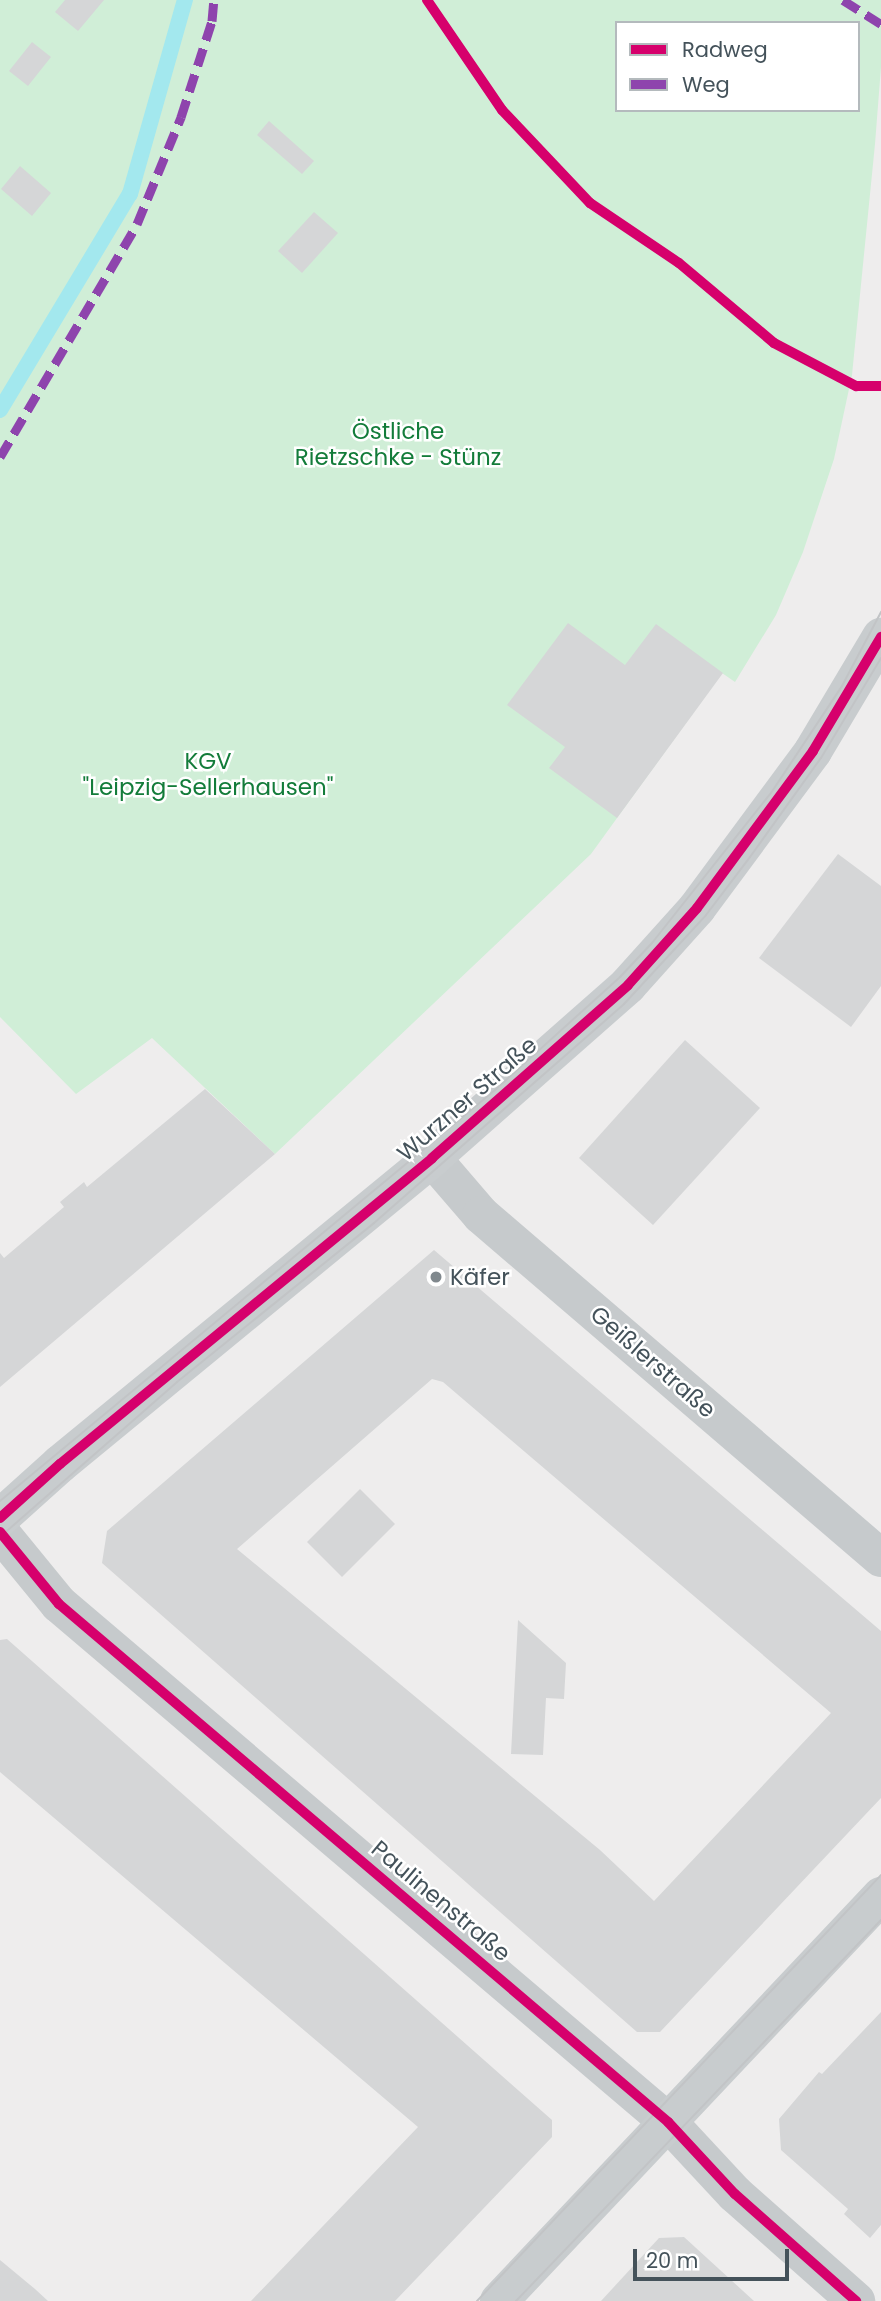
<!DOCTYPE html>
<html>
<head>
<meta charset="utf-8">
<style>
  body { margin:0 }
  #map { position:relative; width:881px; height:2301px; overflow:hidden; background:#eeeded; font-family:Poppins,sans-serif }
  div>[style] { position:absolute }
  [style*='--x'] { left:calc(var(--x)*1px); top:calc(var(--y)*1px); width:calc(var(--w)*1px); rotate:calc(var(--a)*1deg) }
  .green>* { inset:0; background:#d0eed7 }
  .stream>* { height:16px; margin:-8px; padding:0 8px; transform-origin:8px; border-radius:8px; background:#a3e8ee }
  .building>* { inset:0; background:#d5d6d7 }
  .minor>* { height:38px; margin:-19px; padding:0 19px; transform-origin:19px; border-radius:19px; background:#c6cacc }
  .secondary>* { height:38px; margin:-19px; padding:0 19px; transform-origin:19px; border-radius:19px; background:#c8ccce }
  .tram>* { height:2px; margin:-1px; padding:0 1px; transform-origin:1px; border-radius:1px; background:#c2c4c6 }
  .quiet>* { height:9px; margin-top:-4.5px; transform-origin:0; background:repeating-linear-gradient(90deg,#8e44ad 0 18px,transparent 0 27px) }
  .cycleway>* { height:10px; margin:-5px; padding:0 5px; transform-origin:5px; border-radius:5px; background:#d6006c }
  .dots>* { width:19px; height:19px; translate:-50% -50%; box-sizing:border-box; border:4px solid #fff; border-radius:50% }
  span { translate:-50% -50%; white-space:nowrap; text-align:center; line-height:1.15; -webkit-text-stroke:5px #fff; paint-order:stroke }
  .park-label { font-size:23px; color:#137c3a }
  .street-label { font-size:23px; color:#44525a }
  .poi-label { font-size:23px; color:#44525a }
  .left { translate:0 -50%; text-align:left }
  .legend { position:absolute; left:615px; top:21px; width:245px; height:91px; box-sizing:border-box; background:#fff; border:2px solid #b4babd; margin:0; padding:9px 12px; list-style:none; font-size:21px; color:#44525a }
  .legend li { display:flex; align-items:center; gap:14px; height:35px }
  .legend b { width:35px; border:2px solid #b4babd }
  .scale { position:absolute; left:633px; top:2249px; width:156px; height:32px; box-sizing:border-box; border:4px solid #44525a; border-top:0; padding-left:9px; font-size:21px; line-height:24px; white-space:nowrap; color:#44525a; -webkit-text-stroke:5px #fff; paint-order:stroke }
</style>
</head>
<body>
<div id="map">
  <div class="green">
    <div style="clip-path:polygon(evenodd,0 0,881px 0,881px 67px,875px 144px,852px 375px,834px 459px,803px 552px,776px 615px,735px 682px,722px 673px,591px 854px,275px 1154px,152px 1038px,76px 1094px,0 1017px,0 0,617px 23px,858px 23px,858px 110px,617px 110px,617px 23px)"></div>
  </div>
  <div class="stream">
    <div style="--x:0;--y:410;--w:252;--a:-59"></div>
    <div style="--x:130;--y:194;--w:202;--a:-74.2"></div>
  </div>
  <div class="building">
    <div style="clip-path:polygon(65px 0,104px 0,78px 31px,55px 12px)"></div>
    <div style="clip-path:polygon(32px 42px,51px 57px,28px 86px,9px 71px)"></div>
    <div style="clip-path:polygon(269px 121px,314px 161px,302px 174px,257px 135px)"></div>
    <div style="clip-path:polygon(20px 166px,51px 193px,32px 216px,1px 189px)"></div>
    <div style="clip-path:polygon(314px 212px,338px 233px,302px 273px,278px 251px)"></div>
    <div style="clip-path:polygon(568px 623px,625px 665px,656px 624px,723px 673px,617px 818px,549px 768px,565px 747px,507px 705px)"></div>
    <div style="clip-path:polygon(838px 854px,881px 886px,881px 986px,851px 1027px,759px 958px)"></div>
    <div style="clip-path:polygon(685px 1040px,760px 1108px,653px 1225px,579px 1158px)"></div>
    <div style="clip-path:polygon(205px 1089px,275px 1154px,0 1387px,0 1253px,4px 1258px,64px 1207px,60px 1202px,84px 1182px,87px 1187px)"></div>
    <div style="clip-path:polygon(evenodd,434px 1250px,881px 1631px,881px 1798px,660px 2032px,637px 2032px,102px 1563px,107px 1531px,434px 1250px,432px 1379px,443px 1382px,831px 1713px,654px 1901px,600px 1850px,237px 1549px,432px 1379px)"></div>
    <div style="clip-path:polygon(360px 1489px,395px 1524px,342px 1577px,307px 1542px)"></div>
    <div style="clip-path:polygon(518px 1620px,566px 1663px,564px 1699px,546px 1698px,543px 1755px,511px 1754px)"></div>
    <div style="clip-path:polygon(7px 1639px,552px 2120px,552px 2137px,395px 2301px,251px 2301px,418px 2127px,0 1772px,0 1640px)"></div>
    <div style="clip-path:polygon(881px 2012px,881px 2225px,870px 2238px,844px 2214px,848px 2209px,781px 2150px,779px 2119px,819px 2072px,822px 2074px)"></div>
    <div style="clip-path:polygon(684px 2237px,754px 2301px,601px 2301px,659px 2238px)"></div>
    <div style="clip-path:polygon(0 2260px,35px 2289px,48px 2301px,0 2301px)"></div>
  </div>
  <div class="minor">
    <div style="--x:432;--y:1158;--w:75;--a:49.3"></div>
    <div style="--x:481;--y:1215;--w:527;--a:40.61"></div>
    <div style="--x:0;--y:1532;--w:93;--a:50.7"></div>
    <div style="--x:59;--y:1604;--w:800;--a:40.38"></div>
    <div style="--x:668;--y:2122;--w:98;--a:47.1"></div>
    <div style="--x:735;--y:2194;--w:162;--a:41.5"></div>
  </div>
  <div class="secondary">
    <div style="--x:0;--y:1518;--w:81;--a:-42"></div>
    <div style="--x:60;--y:1464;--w:482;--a:-39.4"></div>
    <div style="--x:432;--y:1158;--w:261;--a:-41.4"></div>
    <div style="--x:628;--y:985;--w:103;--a:-48.1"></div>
    <div style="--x:697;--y:908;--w:195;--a:-53.5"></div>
    <div style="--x:813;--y:751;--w:133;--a:-59.2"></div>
    <div style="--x:499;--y:2301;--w:557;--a:-46.67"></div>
  </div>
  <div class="tram">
    <div style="--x:0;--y:1501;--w:643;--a:-39.7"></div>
    <div style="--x:495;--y:1090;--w:169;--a:-42.1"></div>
    <div style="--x:620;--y:977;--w:47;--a:-46.7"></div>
    <div style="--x:652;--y:943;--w:191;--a:-51.6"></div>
    <div style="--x:771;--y:793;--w:128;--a:-56.4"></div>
    <div style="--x:842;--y:686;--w:84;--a:-62.2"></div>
    <div style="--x:0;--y:1537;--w:235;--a:-41.2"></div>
    <div style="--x:177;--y:1382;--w:253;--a:-38.9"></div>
    <div style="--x:374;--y:1223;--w:332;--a:-41.2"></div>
    <div style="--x:624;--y:1004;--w:121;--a:-47.3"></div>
    <div style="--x:706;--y:915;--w:73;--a:-52.8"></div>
    <div style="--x:750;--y:857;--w:122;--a:-54.4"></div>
    <div style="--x:821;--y:758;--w:117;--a:-59"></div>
    <div style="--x:477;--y:2301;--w:587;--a:-46.52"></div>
    <div style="--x:516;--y:2301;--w:528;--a:-46.23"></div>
  </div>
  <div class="quiet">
    <div style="--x:843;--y:0;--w:45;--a:32.3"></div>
    <div style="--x:0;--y:457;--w:270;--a:-59.5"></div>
    <div style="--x:137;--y:224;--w:116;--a:-67.6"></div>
    <div style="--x:181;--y:117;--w:101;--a:-72.1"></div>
    <div style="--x:212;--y:21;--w:21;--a:-85"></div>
  </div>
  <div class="cycleway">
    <div style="--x:427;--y:0;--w:133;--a:55.7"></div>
    <div style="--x:502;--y:110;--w:128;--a:46.6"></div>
    <div style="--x:590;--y:203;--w:107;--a:34"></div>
    <div style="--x:679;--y:263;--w:124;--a:40.1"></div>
    <div style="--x:774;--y:343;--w:93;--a:27.7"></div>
    <div style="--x:856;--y:386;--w:25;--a:0"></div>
    <div style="--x:0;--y:1518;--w:81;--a:-42"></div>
    <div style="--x:60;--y:1464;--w:482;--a:-39.4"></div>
    <div style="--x:432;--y:1158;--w:261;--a:-41.4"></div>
    <div style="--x:628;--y:985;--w:103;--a:-48.1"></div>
    <div style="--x:697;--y:908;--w:195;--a:-53.5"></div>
    <div style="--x:813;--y:751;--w:133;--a:-59.2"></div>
    <div style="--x:0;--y:1532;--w:93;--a:50.7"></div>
    <div style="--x:59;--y:1604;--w:800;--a:40.38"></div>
    <div style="--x:668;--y:2122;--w:98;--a:47.1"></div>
    <div style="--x:735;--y:2194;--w:162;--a:41.5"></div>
  </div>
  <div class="dots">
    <div style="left:436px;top:1277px;background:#80888d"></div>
  </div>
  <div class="park-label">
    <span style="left:398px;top:444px">Östliche<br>Rietzschke - Stünz</span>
    <span style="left:208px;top:774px">KGV<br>"Leipzig-Sellerhausen"</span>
  </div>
  <div class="street-label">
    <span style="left:467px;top:1099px;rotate:-41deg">Wurzner Straße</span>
    <span style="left:653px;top:1362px;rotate:41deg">Geißlerstraße</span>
    <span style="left:441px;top:1901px;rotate:40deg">Paulinenstraße</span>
  </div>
  <div class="poi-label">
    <span class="left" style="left:450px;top:1277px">Käfer</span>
  </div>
  <ul class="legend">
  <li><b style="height:9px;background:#d6006c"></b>Radweg</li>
  <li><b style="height:9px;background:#8e44ad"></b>Weg</li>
  </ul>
  <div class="scale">20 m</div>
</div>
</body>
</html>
